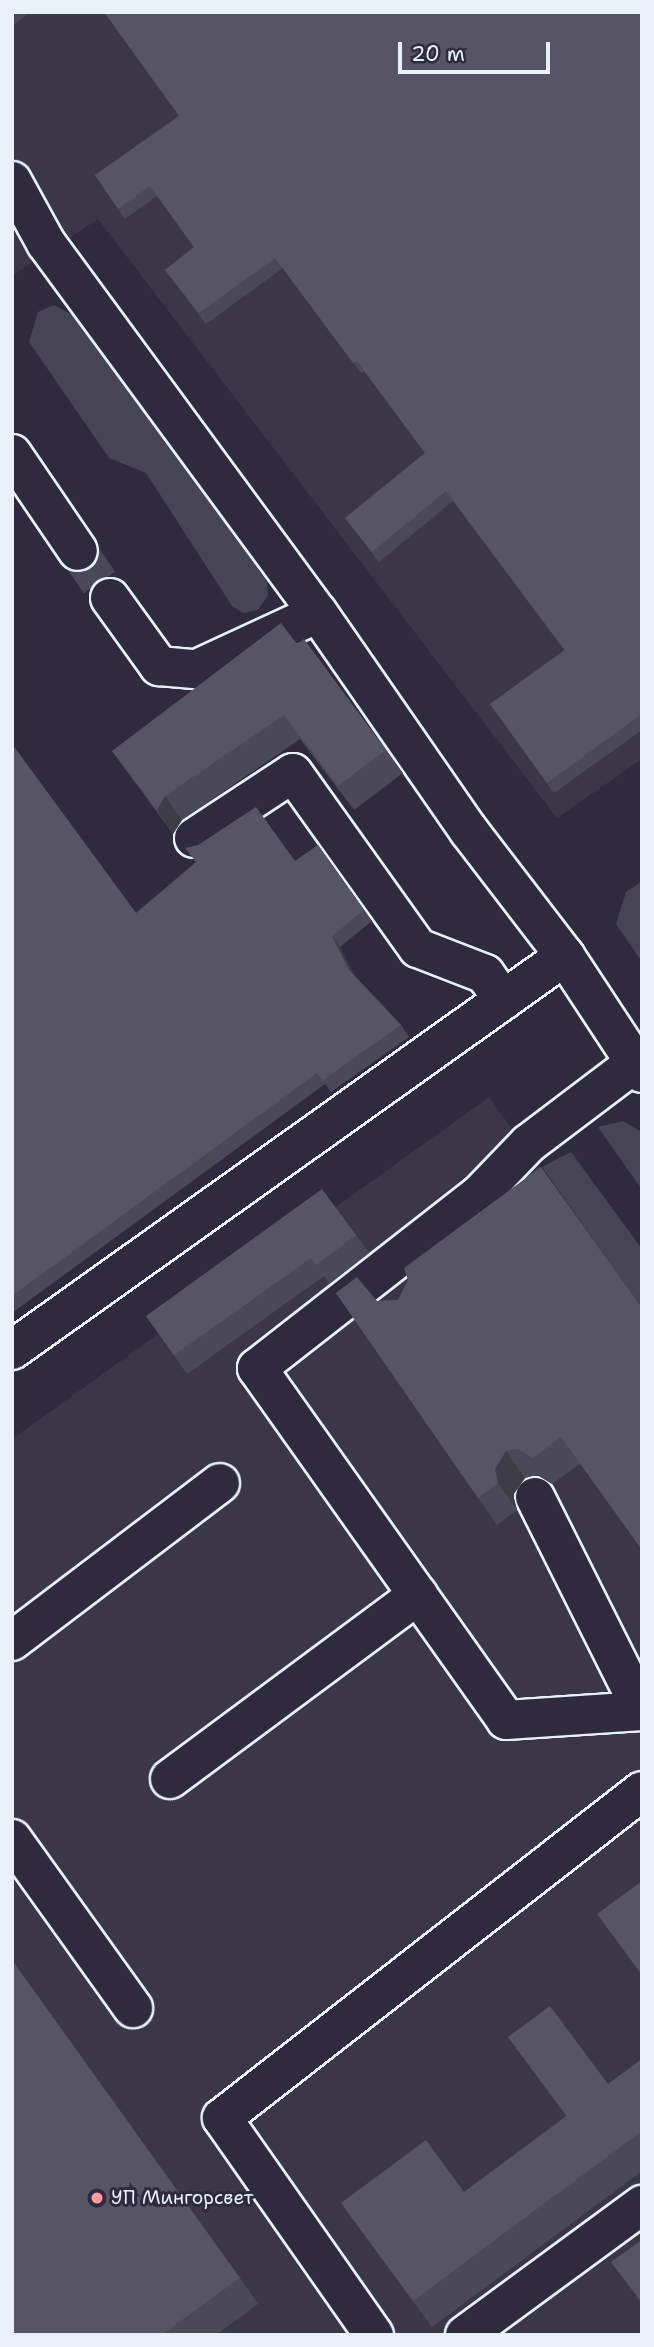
<!DOCTYPE html>
<html>
<head>
<meta charset="utf-8">
<style>
  body { margin:0 }
  #map { position:relative; width:654px; height:2347px; overflow:hidden; background:#2f2a3d; font-family:"Shantell Sans",sans-serif }
  div>[style] { position:absolute }
  [style*='--x'] { left:calc(var(--x)*1px); top:calc(var(--y)*1px); width:calc(var(--w)*1px); rotate:calc(var(--a)*1deg) }
  .built>* { inset:0; background:#3b3749 }
  .green>* { inset:0; background:#464455 }
  .minor-tunnel>* { height:38px; margin-top:-19px; transform-origin:0; background:repeating-linear-gradient(90deg,#4b4859 0 38px,transparent 0 57px) }
  .roads { filter:drop-shadow(2px 0 #e8f1f8) drop-shadow(-2px 0 #e8f1f8) drop-shadow(0 2px #e8f1f8) drop-shadow(0 -2px #e8f1f8) }
  .minor>* { height:38px; margin:-19px; padding:0 19px; transform-origin:19px; border-radius:19px; background:#2f2a3d }
  .wall>* { inset:0; background:#4b4957 }
  .shaded-wall>* { inset:0; background:#3d3c47 }
  .building>* { inset:0; background:#575565 }
  .dots>* { width:19px; height:19px; translate:-50% -50%; box-sizing:border-box; border:4px solid #2f2a3d; border-radius:50% }
  span { translate:-50% -50%; white-space:nowrap; text-align:center; line-height:1.15; -webkit-text-stroke:6px #2f2a3d; paint-order:stroke }
  .poi-label { font-size:19px; color:#e8f1f8 }
  .left { translate:0 -50%; text-align:left }
  .frame { position:absolute; inset:0; border:14px solid #e8f1f8; pointer-events:none }
  .scale { position:absolute; left:398px; top:42px; width:152px; height:32px; box-sizing:border-box; border:4px solid #e8f1f8; border-top:0; padding-left:9px; font-size:21px; line-height:24px; white-space:nowrap; color:#e8f1f8; -webkit-text-stroke:5px #2f2a3d; paint-order:stroke }
</style>
</head>
<body>
<div id="map">
  <div class="built">
    <div style="clip-path:polygon(12px 12px,642px 12px,642px 759px,557px 818px,98px 219px,12px 276px)"></div>
    <div style="clip-path:polygon(489px 1097px,642px 1309px,642px 2335px,12px 2335px,12px 1439px)"></div>
  </div>
  <div class="green">
    <div style="clip-path:polygon(54px 305px,82px 320px,267px 582px,268px 595px,258px 610px,243px 613px,232px 606px,146px 473px,109px 458px,29px 342px,38px 312px)"></div>
    <div style="clip-path:polygon(642px 881px,642px 962px,616px 924px,626px 892px)"></div>
    <div style="clip-path:polygon(623px 1121px,642px 1132px,642px 1190px,598px 1127px)"></div>
    <div style="clip-path:polygon(571px 1152px,642px 1249px,642px 1309px,542px 1167px)"></div>
  </div>
  <div class="minor-tunnel">
    <div style="--x:78;--y:551;--w:57;--a:55.8"></div>
  </div>
  <div class="roads">
    <div class="minor">
      <div style="--x:12;--y:181;--w:71;--a:61.3"></div>
      <div style="--x:46;--y:243;--w:459;--a:53.7"></div>
      <div style="--x:318;--y:613;--w:265;--a:55.3"></div>
      <div style="--x:469;--y:831;--w:158;--a:52.5"></div>
      <div style="--x:565;--y:956;--w:140;--a:56.7"></div>
      <div style="--x:12;--y:454;--w:117;--a:55.8"></div>
      <div style="--x:110;--y:598;--w:84;--a:54.2"></div>
      <div style="--x:159;--y:666;--w:38;--a:5"></div>
      <div style="--x:197;--y:669;--w:133;--a:-24.8"></div>
      <div style="--x:194;--y:838;--w:118;--a:-33.3"></div>
      <div style="--x:293;--y:773;--w:215;--a:54.5"></div>
      <div style="--x:418;--y:948;--w:72;--a:21.2"></div>
      <div style="--x:485;--y:974;--w:32;--a:55"></div>
      <div style="--x:635;--y:1063;--w:134;--a:142.9"></div>
      <div style="--x:528;--y:1144;--w:69;--a:133.8"></div>
      <div style="--x:480;--y:1194;--w:283;--a:142"></div>
      <div style="--x:257;--y:1368;--w:431;--a:54.7"></div>
      <div style="--x:506;--y:1720;--w:136;--a:-3.8"></div>
      <div style="--x:12;--y:1350;--w:679;--a:-35.47"></div>
      <div style="--x:535;--y:1497;--w:239;--a:63.4"></div>
      <div style="--x:12;--y:1641;--w:261;--a:-37.2"></div>
      <div style="--x:170;--y:1779;--w:309;--a:-36.6"></div>
      <div style="--x:12;--y:1839;--w:208;--a:54.4"></div>
      <div style="--x:374;--y:2335;--w:265;--a:-125"></div>
      <div style="--x:222;--y:2118;--w:532;--a:-37.9"></div>
      <div style="--x:465;--y:2335;--w:220;--a:-36.3"></div>
    </div>
  </div>
  <div class="wall">
    <div style="clip-path:polygon(12px 12px,31px 12px,12px 26px)"></div>
    <div style="clip-path:polygon(642px 12px,642px 730px,554px 793px,490px 704px,564px 650px,453px 501px,379px 562px,345px 518px,425px 453px,364px 371px,361px 373px,283px 268px,206px 324px,165px 270px,194px 247px,157px 196px,125px 219px,95px 175px,179px 116px)"></div>
    <div style="clip-path:polygon(297px 644px,386px 750px,403px 773px,354px 810px,300px 739px,182px 820px,173px 834px,112px 751px)"></div>
    <div style="clip-path:polygon(12px 744px,136px 913px,295px 861px,318px 845px,372px 921px,340px 947px,354px 975px,401px 1025px,409px 1037px,331px 1092px,325px 1084px,12px 1313px)"></div>
    <div style="clip-path:polygon(541px 1167px,580px 1464px,552px 1484px,537px 1475px,525px 1478px,513px 1495px,517px 1510px,497px 1525px,336px 1293px,377px 1301px,398px 1300px)"></div>
    <div style="clip-path:polygon(356px 1235px,369px 1253px,329px 1284px,324px 1276px,187px 1374px,146px 1316px)"></div>
    <div style="clip-path:polygon(508px 2037px,608px 2084px,642px 2059px,642px 2171px,432px 2327px,341px 2203px,464px 2192px,566px 2116px)"></div>
    <div style="clip-path:polygon(642px 2240px,642px 2304px,611px 2262px)"></div>
    <div style="clip-path:polygon(240px 2278px,258px 2304px,216px 2335px,12px 2335px)"></div>
  </div>
  <div class="shaded-wall">
    <div style="clip-path:polygon(165px 796px,182px 820px,173px 834px,157px 810px)"></div>
    <div style="clip-path:polygon(332px 936px,340px 947px,357px 981px,349px 970px)"></div>
    <div style="clip-path:polygon(506px 1451px,525px 1478px,513px 1495px,517px 1510px,498px 1483px,495px 1469px)"></div>
  </div>
  <div class="building">
    <div style="clip-path:polygon(104px 12px,642px 12px,642px 714px,547px 783px,490px 704px,565px 650px,446px 491px,372px 552px,345px 518px,425px 453px,357px 361px,353px 363px,275px 258px,199px 313px,165px 270px,194px 247px,150px 186px,118px 209px,95px 175px,179px 116px)"></div>
    <div style="clip-path:polygon(281px 623px,297px 644px,304px 639px,386px 750px,338px 786px,284px 715px,165px 796px,157px 810px,112px 751px)"></div>
    <div style="clip-path:polygon(12px 744px,136px 913px,196px 862px,185px 848px,198px 845px,256px 807px,295px 861px,318px 845px,364px 910px,332px 936px,349px 970px,401px 1025px,323px 1080px,317px 1073px,12px 1296px)"></div>
    <div style="clip-path:polygon(541px 1167px,642px 1308px,642px 1550px,561px 1437px,533px 1458px,518px 1449px,506px 1451px,495px 1469px,498px 1483px,478px 1498px,336px 1293px,357px 1277px,377px 1301px,398px 1300px,408px 1280px,404px 1268px)"></div>
    <div style="clip-path:polygon(322px 1189px,356px 1235px,316px 1265px,311px 1258px,174px 1355px,146px 1316px)"></div>
    <div style="clip-path:polygon(642px 1881px,642px 1975px,597px 1914px)"></div>
    <div style="clip-path:polygon(12px 1960px,240px 2278px,161px 2335px,12px 2335px)"></div>
    <div style="clip-path:polygon(550px 2006px,608px 2084px,642px 2059px,642px 2131px,413px 2301px,341px 2203px,426px 2140px,464px 2192px,567px 2116px,508px 2037px)"></div>
    <div style="clip-path:polygon(642px 2240px,642px 2302px,611px 2262px)"></div>
  </div>
  <div class="dots">
    <div style="left:97px;top:2198px;background:#ff9aa2"></div>
  </div>
  <div class="poi-label">
    <span class="left" style="left:111px;top:2198px">УП Мингорсвет</span>
  </div>
  <div class="frame"></div>
  <div class="scale">20 m</div>
</div>
</body>
</html>
